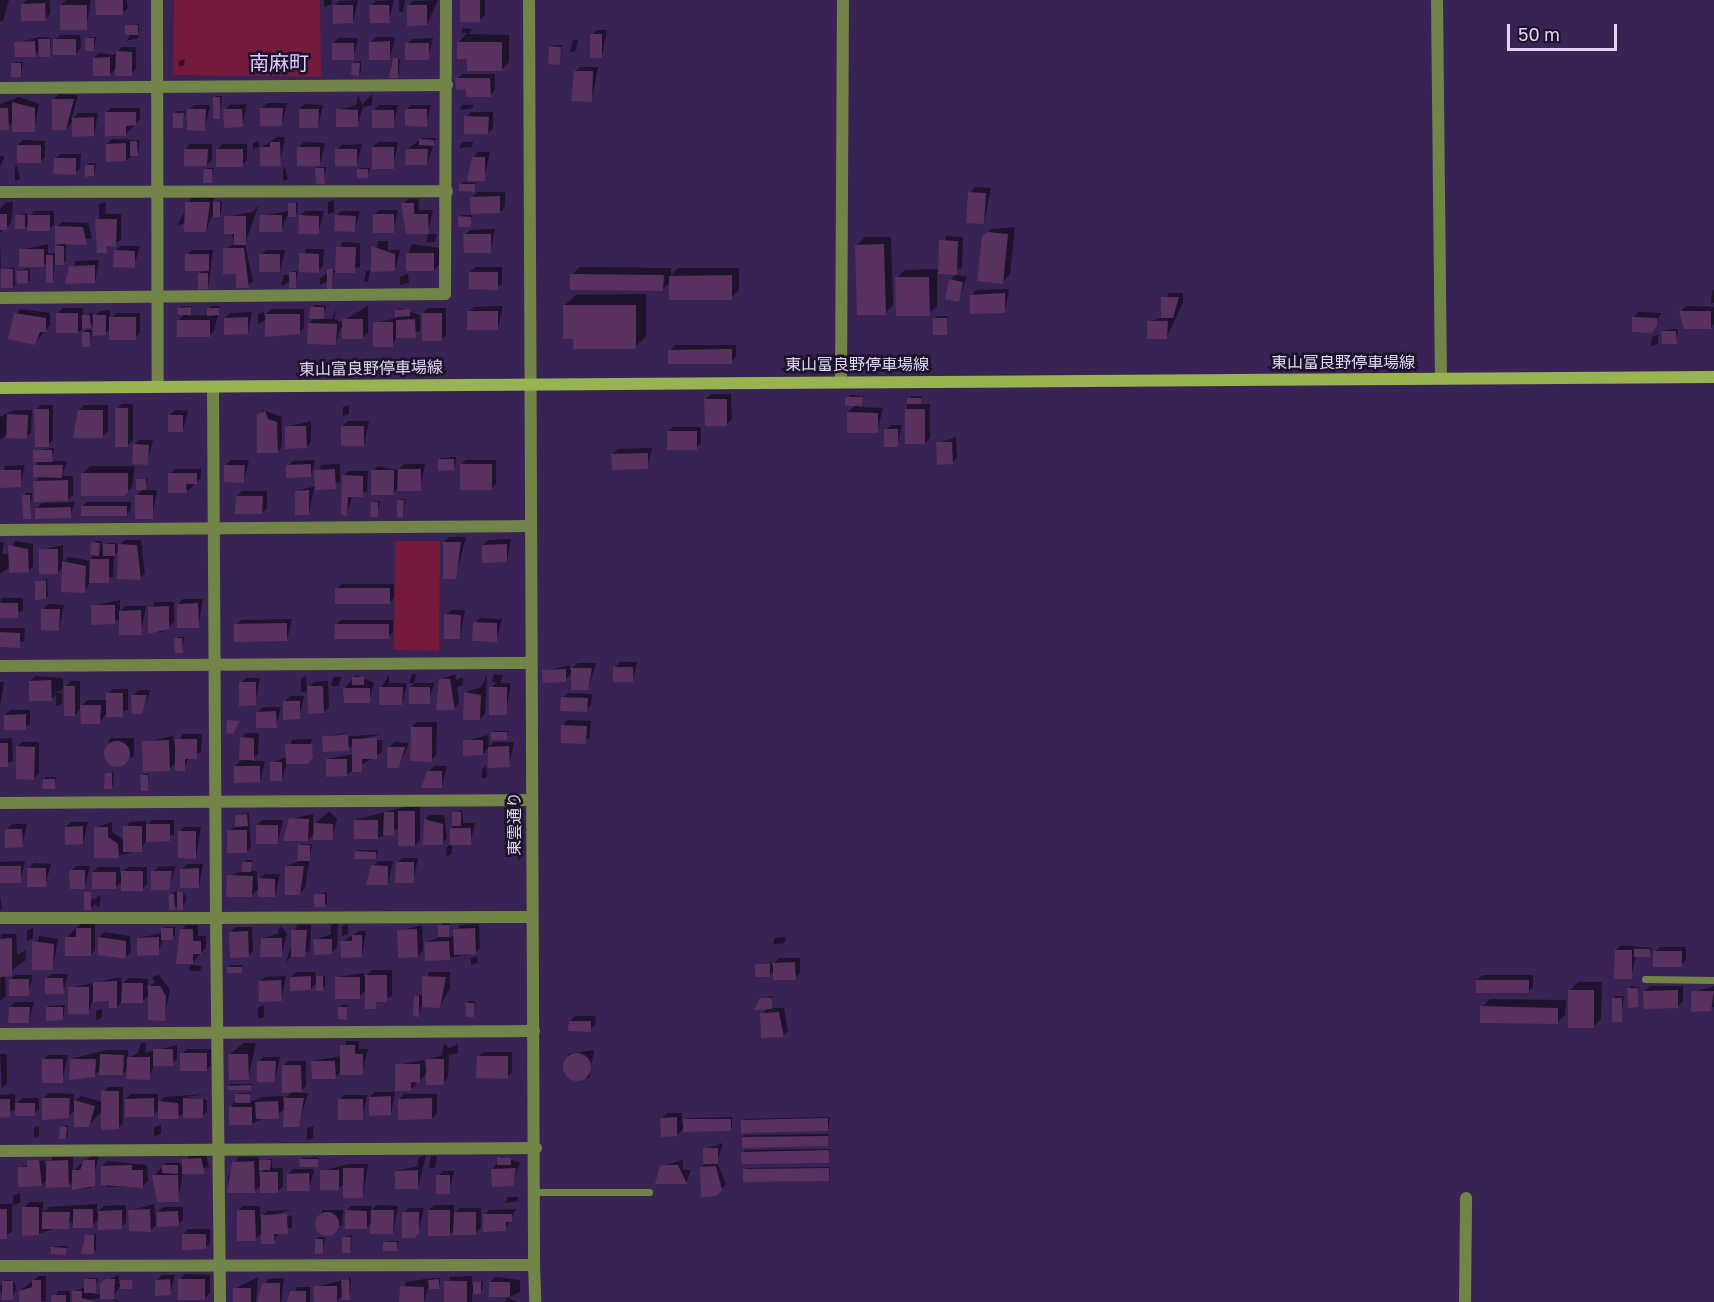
<!DOCTYPE html>
<html>
<head>
<meta charset="utf-8">
<style>
  body { margin:0 }
  #map { position:relative; width:1714px; height:1302px; overflow:hidden; background:#392254; font-family:"Golos Text","Noto Sans JP",sans-serif }
  div>[style] { position:absolute }
  [style*='--x'] { left:calc(var(--x)*1px); top:calc(var(--y)*1px); width:calc(var(--w)*1px); rotate:calc(var(--a)*1deg) }
  .green>* { inset:0; background:#741b3d }
  .shadow>* { inset:0; background:#0007 }
  .round { border-radius:50% }
  .building>* { inset:0; background:#59315f }
  .service>* { height:7px; margin:-3.5px; padding:0 3.5px; transform-origin:3.5px; border-radius:3.5px; background:#738449 }
  .minor>* { height:12px; margin:-6px; padding:0 6px; transform-origin:6px; border-radius:6px; background:#738449 }
  .tertiary>* { height:12px; margin:-6px; padding:0 6px; transform-origin:6px; border-radius:6px; background:#738449 }
  .secondary>* { height:12px; margin:-6px; padding:0 6px; transform-origin:6px; border-radius:6px; background:#98b351 }
  span { translate:-50% -50%; white-space:nowrap; text-align:center; line-height:1.15; -webkit-text-stroke:5px #1c1229; paint-order:stroke }
  .street-label { font-size:16px; color:#e0d5f4 }
  .quarter-label { font-size:20px; color:#dfccfe }
  .scale { position:absolute; left:1507px; top:24px; width:110px; height:27px; box-sizing:border-box; border:3px solid #e0d5f4; border-top:0; padding-left:8px; font-size:18px; line-height:21px; white-space:nowrap; color:#e0d5f4; -webkit-text-stroke:4px #1c1229; paint-order:stroke }
</style>
</head>
<body>
<div id="map">
  <div class="green">
    <div style="clip-path:polygon(174px 0,320px 0,321px 77px,173px 75px)"></div>
    <div style="clip-path:polygon(395px 541px,440px 541px,439px 651px,394px 650px)"></div>
  </div>
  <div class="shadow">
    <div style="clip-path:polygon(0 0,9px 0,3px 21px,0 21px)"></div>
    <div style="clip-path:polygon(27px 0,50px 0,50px 14px,45px 19px,22px 5px)"></div>
    <div style="clip-path:polygon(66px 0,91px 0,86px 28px,61px 5px)"></div>
    <div style="clip-path:polygon(97px 0,127px 0,128px 8px,122px 13px)"></div>
    <div style="clip-path:polygon(324px 0,332px 0,332px 4px,324px 7px)"></div>
    <div style="clip-path:polygon(358px 0,353px 22px,334px 6px,339px 1px)"></div>
    <div style="clip-path:polygon(394px 0,389px 21px,371px 6px,376px 1px)"></div>
    <div style="clip-path:polygon(399px 0,405px 0,403px 12px,399px 12px)"></div>
    <div style="clip-path:polygon(438px 0,427px 24px,408px 6px,413px 1px)"></div>
    <div style="clip-path:polygon(461px 0,485px 0,485px 15px,480px 20px)"></div>
    <div style="clip-path:polygon(139px 24px,138px 38px,127px 41px,131px 33px,126px 26px)"></div>
    <div style="clip-path:polygon(463px 28px,472px 29px,469px 34px,509px 35px,509px 62px,501px 70px,468px 58px,459px 42px,467px 33px,461px 33px)"></div>
    <div style="clip-path:polygon(597px 30px,607px 30px,602px 56px,592px 35px)"></div>
    <div style="clip-path:polygon(60px 35px,80px 35px,81px 48px,76px 53px,55px 40px)"></div>
    <div style="clip-path:polygon(40px 37px,51px 38px,50px 55px,40px 50px,35px 55px,16px 43px)"></div>
    <div style="clip-path:polygon(89px 37px,96px 37px,94px 49px,87px 39px)"></div>
    <div style="clip-path:polygon(376px 37px,395px 37px,390px 59px,371px 42px)"></div>
    <div style="clip-path:polygon(338px 38px,358px 38px,353px 59px,333px 44px)"></div>
    <div style="clip-path:polygon(433px 38px,428px 58px,407px 44px,412px 39px)"></div>
    <div style="clip-path:polygon(573px 40px,578px 40px,575px 52px,570px 52px)"></div>
    <div style="clip-path:polygon(552px 45px,562px 45px,560px 63px,550px 47px)"></div>
    <div style="clip-path:polygon(122px 47px,136px 47px,136px 69px,131px 74px,117px 67px,109px 75px,94px 58px,99px 53px,114px 55px)"></div>
    <div style="clip-path:polygon(400px 58px,399px 74px,391px 76px,391px 64px)"></div>
    <div style="clip-path:polygon(185px 59px,184px 65px,179px 67px,179px 61px)"></div>
    <div style="clip-path:polygon(361px 61px,361px 72px,359px 74px,353px 63px)"></div>
    <div style="clip-path:polygon(15px 62px,23px 62px,21px 76px,13px 64px)"></div>
    <div style="clip-path:polygon(580px 67px,598px 67px,592px 100px,575px 72px)"></div>
    <div style="clip-path:polygon(462px 74px,495px 74px,495px 90px,490px 95px,468px 88px,457px 79px)"></div>
    <div style="clip-path:polygon(59px 94px,78px 95px,71px 121px,78px 113px,98px 113px,94px 135px,73px 121px,66px 129px,54px 99px)"></div>
    <div style="clip-path:polygon(358px 94px,362px 105px,372px 94px,372px 105px,363px 107px,357px 126px,338px 110px,356px 105px)"></div>
    <div style="clip-path:polygon(217px 96px,222px 96px,219px 118px,215px 98px)"></div>
    <div style="clip-path:polygon(19px 97px,39px 104px,34px 131px,14px 123px,0 129px,0 104px)"></div>
    <div style="clip-path:polygon(267px 103px,287px 103px,282px 125px,262px 108px)"></div>
    <div style="clip-path:polygon(247px 104px,242px 126px,225px 110px,230px 105px)"></div>
    <div style="clip-path:polygon(305px 104px,323px 105px,318px 127px,300px 109px)"></div>
    <div style="clip-path:polygon(194px 105px,210px 105px,205px 129px,189px 110px)"></div>
    <div style="clip-path:polygon(379px 105px,398px 105px,393px 127px,374px 110px)"></div>
    <div style="clip-path:polygon(411px 105px,431px 105px,426px 125px,406px 110px)"></div>
    <div style="clip-path:polygon(462px 105px,473px 105px,473px 108px,460px 110px)"></div>
    <div style="clip-path:polygon(111px 108px,140px 108px,140px 119px,125px 135px,106px 113px)"></div>
    <div style="clip-path:polygon(177px 111px,185px 111px,183px 126px,174px 114px)"></div>
    <div style="clip-path:polygon(471px 112px,493px 112px,493px 128px,488px 133px,466px 117px)"></div>
    <div style="clip-path:polygon(277px 137px,285px 137px,280px 165px,261px 148px)"></div>
    <div style="clip-path:polygon(423px 138px,436px 138px,427px 164px,407px 149px)"></div>
    <div style="clip-path:polygon(112px 139px,139px 140px,139px 152px,126px 160px,107px 144px)"></div>
    <div style="clip-path:polygon(23px 140px,45px 141px,45px 157px,40px 162px,18px 145px)"></div>
    <div style="clip-path:polygon(259px 141px,259px 147px,253px 149px,253px 143px)"></div>
    <div style="clip-path:polygon(304px 142px,325px 143px,320px 164px,299px 148px)"></div>
    <div style="clip-path:polygon(378px 142px,398px 142px,393px 167px,373px 147px)"></div>
    <div style="clip-path:polygon(462px 142px,473px 142px,472px 147px,459px 148px)"></div>
    <div style="clip-path:polygon(190px 144px,212px 144px,212px 160px,207px 165px,185px 149px)"></div>
    <div style="clip-path:polygon(223px 144px,247px 144px,247px 160px,242px 165px,218px 149px)"></div>
    <div style="clip-path:polygon(362px 144px,357px 164px,337px 150px,342px 145px)"></div>
    <div style="clip-path:polygon(478px 152px,490px 152px,484px 179px,473px 157px)"></div>
    <div style="clip-path:polygon(60px 154px,81px 154px,80px 168px,75px 173px,55px 159px)"></div>
    <div style="clip-path:polygon(0 156px,5px 156px,0 167px)"></div>
    <div style="clip-path:polygon(89px 163px,96px 163px,94px 175px,87px 166px)"></div>
    <div style="clip-path:polygon(17px 165px,20px 179px,15px 181px,15px 167px)"></div>
    <div style="clip-path:polygon(285px 167px,288px 179px,283px 181px,283px 170px)"></div>
    <div style="clip-path:polygon(319px 167px,326px 167px,324px 183px,317px 169px)"></div>
    <div style="clip-path:polygon(207px 168px,213px 168px,211px 182px,205px 170px)"></div>
    <div style="clip-path:polygon(370px 168px,367px 177px,358px 170px,361px 168px)"></div>
    <div style="clip-path:polygon(476px 183px,474px 190px,461px 185px,463px 182px)"></div>
    <div style="clip-path:polygon(975px 187px,991px 188px,984px 223px,970px 193px)"></div>
    <div style="clip-path:polygon(477px 192px,505px 192px,505px 206px,500px 212px,472px 197px)"></div>
    <div style="clip-path:polygon(192px 197px,214px 198px,213px 204px,222px 201px,221px 214px,212px 216px,206px 231px,186px 222px,177px 226px)"></div>
    <div style="clip-path:polygon(408px 199px,418px 199px,419px 210px,433px 210px,428px 232px,403px 204px)"></div>
    <div style="clip-path:polygon(334px 200px,334px 212px,328px 214px,328px 202px)"></div>
    <div style="clip-path:polygon(6px 202px,13px 202px,11px 223px,0 233px,0 209px)"></div>
    <div style="clip-path:polygon(106px 202px,105px 214px,121px 214px,121px 240px,99px 251px,99px 204px)"></div>
    <div style="clip-path:polygon(298px 202px,297px 214px,287px 216px,281px 231px,261px 216px,289px 211px,290px 204px)"></div>
    <div style="clip-path:polygon(259px 204px,245px 244px,253px 281px,248px 286px,225px 249px,235px 244px,225px 217px,253px 212px)"></div>
    <div style="clip-path:polygon(379px 210px,398px 210px,393px 231px,374px 215px)"></div>
    <div style="clip-path:polygon(34px 211px,54px 211px,54px 224px,49px 229px,29px 223px,25px 228px,17px 216px,27px 213px,27px 218px)"></div>
    <div style="clip-path:polygon(305px 211px,324px 211px,318px 233px,300px 216px)"></div>
    <div style="clip-path:polygon(341px 211px,360px 211px,355px 230px,336px 216px)"></div>
    <div style="clip-path:polygon(462px 215px,472px 215px,470px 226px,460px 217px)"></div>
    <div style="clip-path:polygon(62px 222px,88px 223px,92px 238px,66px 243px,66px 261px,55px 263px,53px 282px,48px 261px,43px 266px,20px 250px,48px 244px,48px 254px,57px 253px,61px 242px,57px 227px)"></div>
    <div style="clip-path:polygon(1015px 227px,1010px 274px,1002px 282px,983px 237px,991px 229px)"></div>
    <div style="clip-path:polygon(495px 229px,490px 252px,465px 235px,470px 230px)"></div>
    <div style="clip-path:polygon(437px 234px,435px 242px,426px 242px,428px 234px)"></div>
    <div style="clip-path:polygon(946px 236px,963px 237px,962px 268px,937px 272px,937px 306px,929px 314px,897px 278px,905px 270px,940px 269px)"></div>
    <div style="clip-path:polygon(865px 237px,891px 237px,893px 305px,885px 313px,857px 245px)"></div>
    <div style="clip-path:polygon(378px 241px,388px 241px,388px 250px,400px 250px,395px 270px,373px 270px)"></div>
    <div style="clip-path:polygon(342px 242px,360px 243px,360px 267px,334px 272px,332px 287px,329px 281px,320px 285px,320px 278px,337px 268px)"></div>
    <div style="clip-path:polygon(412px 244px,439px 248px,439px 265px,434px 270px,408px 254px)"></div>
    <div style="clip-path:polygon(0 246px,1px 267px,0 268px)"></div>
    <div style="clip-path:polygon(120px 246px,140px 246px,134px 266px,115px 251px)"></div>
    <div style="clip-path:polygon(306px 249px,324px 249px,323px 266px,318px 271px,298px 271px,295px 286px,291px 281px,281px 286px,284px 275px,291px 275px,293px 271px,300px 271px)"></div>
    <div style="clip-path:polygon(192px 250px,213px 250px,208px 288px,199px 274px,203px 270px,187px 255px)"></div>
    <div style="clip-path:polygon(266px 250px,285px 250px,280px 271px,261px 255px)"></div>
    <div style="clip-path:polygon(99px 260px,95px 282px,67px 282px,76px 261px)"></div>
    <div style="clip-path:polygon(14px 267px,15px 285px,13px 287px,2px 270px)"></div>
    <div style="clip-path:polygon(476px 267px,502px 267px,502px 283px,497px 288px,470px 272px)"></div>
    <div style="clip-path:polygon(580px 267px,671px 268px,671px 276px,678px 268px,739px 268px,739px 290px,731px 298px,670px 282px,663px 289px,572px 275px)"></div>
    <div style="clip-path:polygon(29px 268px,30px 279px,28px 282px,18px 271px)"></div>
    <div style="clip-path:polygon(366px 271px,370px 271px,368px 282px,364px 282px)"></div>
    <div style="clip-path:polygon(408px 274px,409px 283px,400px 285px,400px 277px)"></div>
    <div style="clip-path:polygon(956px 275px,967px 277px,958px 301px,950px 280px)"></div>
    <div style="clip-path:polygon(1009px 289px,1005px 311px,971px 296px,976px 290px)"></div>
    <div style="clip-path:polygon(1714px 289px,1714px 303px,1711px 303px,1712px 292px)"></div>
    <div style="clip-path:polygon(1168px 293px,1183px 293px,1183px 302px,1167px 337px,1149px 322px,1163px 317px)"></div>
    <div style="clip-path:polygon(646px 294px,646px 336px,635px 347px,575px 337px,565px 305px,576px 295px)"></div>
    <div style="clip-path:polygon(314px 305px,326px 306px,322px 319px,332px 319px,337px 307px,334px 319px,341px 322px,368px 306px,368px 333px,362px 338px,341px 327px,336px 343px,309px 324px,315px 317px)"></div>
    <div style="clip-path:polygon(181px 306px,192px 306px,188px 316px,208px 315px,210px 306px,220px 306px,214px 331px,209px 336px,178px 321px,186px 313px)"></div>
    <div style="clip-path:polygon(503px 306px,498px 328px,469px 312px,474px 307px)"></div>
    <div style="clip-path:polygon(1686px 306px,1714px 307px,1714px 324px,1710px 328px,1681px 311px)"></div>
    <div style="clip-path:polygon(63px 308px,83px 308px,83px 316px,92px 313px,92px 318px,100px 311px,110px 310px,110px 319px,116px 313px,140px 313px,140px 333px,135px 338px,111px 328px,105px 334px,94px 323px,78px 332px,58px 313px)"></div>
    <div style="clip-path:polygon(399px 308px,420px 315px,420px 331px,397px 336px,392px 345px,374px 323px,397px 318px)"></div>
    <div style="clip-path:polygon(428px 308px,446px 308px,446px 335px,441px 340px,423px 313px)"></div>
    <div style="clip-path:polygon(21px 309px,50px 313px,50px 325px,35px 343px,16px 314px)"></div>
    <div style="clip-path:polygon(272px 309px,304px 309px,304px 327px,299px 333px,266px 320px,258px 324px,258px 314px,264px 312px,264px 316px)"></div>
    <div style="clip-path:polygon(252px 312px,248px 333px,225px 318px,230px 313px)"></div>
    <div style="clip-path:polygon(1639px 312px,1661px 313px,1652px 331px,1634px 317px)"></div>
    <div style="clip-path:polygon(937px 316px,948px 316px,946px 333px,935px 318px)"></div>
    <div style="clip-path:polygon(1678px 329px,1676px 343px,1663px 332px,1665px 330px)"></div>
    <div style="clip-path:polygon(86px 330px,92px 330px,89px 346px,84px 332px)"></div>
    <div style="clip-path:polygon(1658px 335px,1658px 344px,1651px 346px,1652px 337px)"></div>
    <div style="clip-path:polygon(675px 345px,736px 345px,736px 357px,731px 362px,670px 351px)"></div>
    <div style="clip-path:polygon(711px 394px,731px 394px,732px 419px,727px 424px,706px 399px)"></div>
    <div style="clip-path:polygon(849px 395px,864px 396px,859px 407px,883px 408px,877px 432px,848px 412px,856px 405px)"></div>
    <div style="clip-path:polygon(911px 396px,922px 396px,919px 404px,930px 404px,930px 438px,925px 443px,906px 409px)"></div>
    <div style="clip-path:polygon(122px 404px,133px 404px,133px 440px,128px 445px,117px 409px)"></div>
    <div style="clip-path:polygon(41px 405px,53px 405px,53px 440px,48px 445px,36px 410px)"></div>
    <div style="clip-path:polygon(84px 405px,108px 405px,108px 431px,103px 436px,79px 411px)"></div>
    <div style="clip-path:polygon(349px 405px,349px 414px,343px 416px,343px 407px)"></div>
    <div style="clip-path:polygon(14px 410px,32px 410px,31px 432px,26px 437px,8px 433px,0 440px,0 417px)"></div>
    <div style="clip-path:polygon(175px 410px,188px 411px,183px 430px,169px 416px)"></div>
    <div style="clip-path:polygon(263px 410px,282px 417px,282px 446px,277px 452px,258px 415px)"></div>
    <div style="clip-path:polygon(311px 421px,311px 442px,306px 447px,286px 427px)"></div>
    <div style="clip-path:polygon(348px 421px,369px 421px,364px 445px,343px 426px)"></div>
    <div style="clip-path:polygon(891px 425px,902px 425px,897px 446px,886px 430px)"></div>
    <div style="clip-path:polygon(673px 427px,701px 427px,701px 443px,696px 448px,668px 432px)"></div>
    <div style="clip-path:polygon(956px 437px,957px 458px,952px 463px,938px 443px)"></div>
    <div style="clip-path:polygon(139px 440px,153px 440px,147px 463px,134px 445px)"></div>
    <div style="clip-path:polygon(54px 448px,52px 461px,67px 461px,62px 476px,73px 476px,73px 495px,67px 500px,35px 482px,40px 476px,34px 451px)"></div>
    <div style="clip-path:polygon(652px 448px,647px 468px,613px 454px,618px 449px)"></div>
    <div style="clip-path:polygon(456px 457px,454px 469px,439px 460px,441px 458px)"></div>
    <div style="clip-path:polygon(231px 460px,249px 460px,244px 481px,226px 465px)"></div>
    <div style="clip-path:polygon(315px 460px,311px 475px,288px 466px,293px 461px)"></div>
    <div style="clip-path:polygon(466px 460px,496px 460px,496px 483px,491px 489px,461px 465px)"></div>
    <div style="clip-path:polygon(340px 464px,340px 482px,314px 488px,309px 513px,296px 491px,316px 486px,321px 465px)"></div>
    <div style="clip-path:polygon(404px 464px,425px 464px,420px 490px,399px 488px,393px 493px,373px 471px,378px 466px,398px 470px)"></div>
    <div style="clip-path:polygon(25px 465px,20px 486px,0 486px,5px 466px)"></div>
    <div style="clip-path:polygon(90px 466px,135px 466px,132px 487px,124px 495px,82px 474px)"></div>
    <div style="clip-path:polygon(175px 469px,201px 469px,201px 478px,186px 492px,170px 474px)"></div>
    <div style="clip-path:polygon(348px 471px,368px 471px,367px 491px,352px 496px,347px 514px,343px 476px)"></div>
    <div style="clip-path:polygon(148px 478px,144px 490px,157px 490px,152px 517px,137px 495px,143px 489px,138px 480px)"></div>
    <div style="clip-path:polygon(242px 491px,267px 491px,267px 508px,262px 513px,237px 496px)"></div>
    <div style="clip-path:polygon(26px 493px,32px 493px,30px 517px,24px 496px)"></div>
    <div style="clip-path:polygon(401px 499px,405px 499px,403px 516px,399px 501px)"></div>
    <div style="clip-path:polygon(374px 501px,380px 501px,377px 515px,372px 503px)"></div>
    <div style="clip-path:polygon(75px 502px,70px 516px,37px 508px,42px 503px)"></div>
    <div style="clip-path:polygon(87px 502px,131px 502px,131px 510px,126px 515px,82px 507px)"></div>
    <div style="clip-path:polygon(449px 537px,466px 537px,455px 577px,444px 542px)"></div>
    <div style="clip-path:polygon(511px 539px,507px 561px,483px 545px,488px 540px)"></div>
    <div style="clip-path:polygon(125px 540px,141px 540px,145px 573px,140px 578px,119px 550px,114px 555px,113px 577px,90px 582px,85px 591px,63px 567px,58px 573px,40px 550px,63px 545px,63px 562px,69px 557px,91px 561px,95px 541px,101px 541px,105px 554px,107px 543px,117px 543px,117px 548px)"></div>
    <div style="clip-path:polygon(15px 541px,33px 544px,33px 566px,28px 571px,10px 567px,0 574px,0 542px,4px 542px,2px 554px,10px 554px)"></div>
    <div style="clip-path:polygon(47px 579px,48px 596px,46px 598px,36px 581px)"></div>
    <div style="clip-path:polygon(342px 584px,394px 584px,394px 598px,389px 603px,337px 589px)"></div>
    <div style="clip-path:polygon(1px 598px,23px 598px,23px 611px,0 616px)"></div>
    <div style="clip-path:polygon(183px 599px,203px 599px,198px 626px,178px 604px)"></div>
    <div style="clip-path:polygon(120px 600px,120px 612px,125px 606px,146px 606px,141px 633px,92px 606px)"></div>
    <div style="clip-path:polygon(154px 602px,174px 602px,174px 622px,162px 632px,149px 632px)"></div>
    <div style="clip-path:polygon(48px 604px,64px 605px,59px 629px,43px 610px)"></div>
    <div style="clip-path:polygon(451px 610px,465px 610px,460px 637px,446px 615px)"></div>
    <div style="clip-path:polygon(480px 618px,502px 619px,496px 640px,475px 623px)"></div>
    <div style="clip-path:polygon(292px 619px,287px 640px,236px 625px,241px 620px)"></div>
    <div style="clip-path:polygon(341px 620px,393px 620px,393px 632px,388px 638px,336px 625px)"></div>
    <div style="clip-path:polygon(0 628px,25px 628px,24px 641px,0 646px)"></div>
    <div style="clip-path:polygon(178px 637px,184px 637px,182px 652px,176px 639px)"></div>
    <div style="clip-path:polygon(620px 662px,637px 662px,632px 681px,615px 667px)"></div>
    <div style="clip-path:polygon(578px 663px,596px 663px,588px 689px,572px 673px,565px 680px,544px 671px,570px 665px,570px 670px)"></div>
    <div style="clip-path:polygon(412px 674px,416px 674px,414px 683px,409px 683px)"></div>
    <div style="clip-path:polygon(455px 674px,456px 680px,463px 677px,463px 685px,457px 687px,459px 703px,454px 708px,441px 680px)"></div>
    <div style="clip-path:polygon(494px 674px,503px 675px,500px 683px,511px 683px,506px 713px,491px 688px,497px 682px,492px 682px)"></div>
    <div style="clip-path:polygon(356px 675px,374px 683px,369px 701px,345px 688px)"></div>
    <div style="clip-path:polygon(389px 675px,389px 683px,407px 683px,402px 704px,381px 688px)"></div>
    <div style="clip-path:polygon(487px 675px,485px 714px,480px 719px,465px 692px,481px 687px)"></div>
    <div style="clip-path:polygon(35px 676px,63px 678px,63px 689px,71px 681px,80px 681px,80px 708px,87px 700px,107px 700px,112px 689px,128px 689px,128px 710px,105px 715px,100px 722px,82px 707px,75px 715px,65px 686px,61px 691px,53px 691px,63px 694px,62px 704px,56px 706px,56px 694px,51px 700px,30px 681px)"></div>
    <div style="clip-path:polygon(306px 676px,307px 689px,314px 682px,328px 681px,329px 707px,324px 712px,309px 687px,305px 692px,301px 692px,301px 679px)"></div>
    <div style="clip-path:polygon(333px 677px,341px 677px,339px 686px,331px 686px)"></div>
    <div style="clip-path:polygon(246px 678px,260px 678px,255px 704px,241px 683px)"></div>
    <div style="clip-path:polygon(0 682px,4px 682px,0 706px)"></div>
    <div style="clip-path:polygon(415px 683px,434px 683px,429px 702px,410px 688px)"></div>
    <div style="clip-path:polygon(138px 690px,151px 690px,141px 712px,133px 696px)"></div>
    <div style="clip-path:polygon(568px 693px,592px 694px,591px 705px,586px 710px,563px 698px)"></div>
    <div style="clip-path:polygon(290px 696px,304px 696px,299px 718px,285px 701px)"></div>
    <div style="clip-path:polygon(263px 707px,281px 707px,276px 726px,258px 712px)"></div>
    <div style="clip-path:polygon(10px 710px,30px 710px,30px 723px,25px 728px,5px 715px)"></div>
    <div style="clip-path:polygon(568px 720px,591px 721px,590px 737px,585px 742px,563px 725px)"></div>
    <div style="clip-path:polygon(417px 722px,437px 722px,436px 755px,431px 760px,412px 727px)"></div>
    <div style="clip-path:polygon(353px 731px,327px 738px,382px 734px,357px 740px,382px 740px,382px 752px,346px 775px,327px 759px,354px 754px,354px 744px,348px 749px,324px 737px)"></div>
    <div style="clip-path:polygon(508px 731px,506px 739px,492px 733px,494px 731px)"></div>
    <div style="clip-path:polygon(246px 733px,259px 733px,258px 754px,250px 761px,265px 761px,260px 781px,235px 766px,243px 759px,241px 738px)"></div>
    <div style="clip-path:polygon(182px 734px,202px 734px,201px 752px,189px 757px,184px 769px,176px 762px,169px 770px,144px 742px,173px 736px,176px 753px)"></div>
    <div style="clip-path:polygon(488px 735px,489px 747px,483px 754px,465px 741px)"></div>
    <div style="clip-path:polygon(12px 738px,13px 761px,0 766px,0 739px)"></div>
    <div style="clip-path:polygon(110px 738px,134px 738px,134px 756px,115px 767px,115px 761px,105px 761px)"></div>
    <div style="clip-path:polygon(312px 739px,307px 759px,287px 763px,282px 780px,271px 763px,287px 757px,292px 740px)"></div>
    <div style="clip-path:polygon(22px 742px,39px 742px,39px 773px,34px 778px,17px 747px)"></div>
    <div style="clip-path:polygon(394px 742px,409px 743px,399px 767px,389px 748px)"></div>
    <div style="clip-path:polygon(494px 742px,514px 742px,509px 766px,489px 747px)"></div>
    <div style="clip-path:polygon(434px 766px,447px 766px,442px 786px,429px 772px)"></div>
    <div style="clip-path:polygon(486px 766px,487px 777px,482px 779px,482px 769px)"></div>
    <div style="clip-path:polygon(114px 772px,113px 785px,111px 787px,106px 774px)"></div>
    <div style="clip-path:polygon(144px 774px,149px 774px,147px 789px,142px 776px)"></div>
    <div style="clip-path:polygon(56px 777px,54px 787px,44px 779px,46px 777px)"></div>
    <div style="clip-path:polygon(404px 807px,420px 807px,420px 840px,415px 845px,399px 828px,378px 838px,355px 820px)"></div>
    <div style="clip-path:polygon(462px 810px,463px 823px,475px 823px,470px 844px,452px 828px,454px 813px)"></div>
    <div style="clip-path:polygon(329px 811px,337px 819px,332px 839px,315px 832px,308px 840px,290px 819px,313px 814px,313px 826px)"></div>
    <div style="clip-path:polygon(249px 813px,251px 847px,246px 852px,228px 831px,237px 826px,239px 814px)"></div>
    <div style="clip-path:polygon(430px 815px,444px 815px,447px 838px,442px 843px,425px 820px)"></div>
    <div style="clip-path:polygon(152px 820px,174px 820px,174px 835px,146px 840px,141px 850px,118px 856px,95px 828px,112px 822px,112px 832px,124px 840px,129px 822px,146px 821px,146px 826px)"></div>
    <div style="clip-path:polygon(262px 820px,283px 820px,278px 843px,257px 825px)"></div>
    <div style="clip-path:polygon(71px 822px,88px 822px,83px 843px,66px 827px)"></div>
    <div style="clip-path:polygon(12px 824px,27px 824px,22px 846px,7px 829px)"></div>
    <div style="clip-path:polygon(184px 827px,201px 827px,196px 857px,179px 832px)"></div>
    <div style="clip-path:polygon(312px 844px,305px 888px,300px 893px,286px 866px,299px 861px,301px 844px)"></div>
    <div style="clip-path:polygon(452px 844px,452px 854px,446px 857px,446px 848px)"></div>
    <div style="clip-path:polygon(378px 850px,376px 858px,356px 852px,358px 850px)"></div>
    <div style="clip-path:polygon(402px 858px,418px 858px,413px 882px,397px 863px)"></div>
    <div style="clip-path:polygon(246px 860px,253px 860px,250px 871px,257px 871px,257px 882px,264px 874px,280px 874px,275px 896px,259px 888px,251px 896px,228px 876px,243px 871px)"></div>
    <div style="clip-path:polygon(25px 861px,20px 882px,0 882px,0 862px)"></div>
    <div style="clip-path:polygon(378px 861px,393px 861px,388px 884px,373px 866px)"></div>
    <div style="clip-path:polygon(34px 863px,51px 864px,45px 886px,29px 869px)"></div>
    <div style="clip-path:polygon(187px 864px,203px 864px,199px 886px,182px 869px)"></div>
    <div style="clip-path:polygon(76px 866px,90px 866px,85px 887px,71px 871px)"></div>
    <div style="clip-path:polygon(176px 866px,168px 889px,153px 872px,158px 867px)"></div>
    <div style="clip-path:polygon(98px 867px,120px 867px,120px 874px,128px 867px,147px 867px,147px 884px,142px 890px,123px 880px,115px 888px,93px 872px)"></div>
    <div style="clip-path:polygon(88px 890px,92px 900px,101px 895px,99px 908px,95px 904px,90px 908px)"></div>
    <div class="round" style="left:170px;top:891px;width:16px;height:16px"></div>
    <div style="clip-path:polygon(327px 892px,327px 903px,325px 905px,315px 895px)"></div>
    <div style="clip-path:polygon(0 896px,2px 908px,0 910px)"></div>
    <div style="clip-path:polygon(82px 923px,95px 923px,95px 950px,90px 955px,66px 938px)"></div>
    <div style="clip-path:polygon(338px 923px,337px 947px,332px 952px,315px 940px,331px 934px,331px 925px)"></div>
    <div style="clip-path:polygon(450px 923px,447px 937px,455px 936px,460px 925px,479px 924px,480px 948px,475px 953px,450px 958px,426px 942px,440px 937px,442px 923px)"></div>
    <div style="clip-path:polygon(348px 924px,348px 934px,342px 936px,342px 926px)"></div>
    <div style="clip-path:polygon(186px 925px,198px 925px,198px 936px,206px 936px,206px 947px,193px 962px,181px 930px)"></div>
    <div style="clip-path:polygon(280px 925px,287px 934px,281px 956px,262px 938px,278px 934px)"></div>
    <div style="clip-path:polygon(297px 925px,311px 925px,310px 951px,291px 956px,286px 963px)"></div>
    <div style="clip-path:polygon(422px 925px,423px 950px,418px 956px,399px 931px)"></div>
    <div style="clip-path:polygon(165px 927px,175px 927px,175px 936px,163px 938px,158px 954px,138px 938px,163px 933px)"></div>
    <div style="clip-path:polygon(236px 927px,252px 927px,253px 951px,248px 956px,231px 932px)"></div>
    <div style="clip-path:polygon(33px 928px,33px 938px,27px 941px,27px 931px)"></div>
    <div style="clip-path:polygon(359px 931px,366px 931px,362px 956px,342px 942px)"></div>
    <div style="clip-path:polygon(104px 932px,130px 936px,131px 952px,126px 957px,99px 937px)"></div>
    <div style="clip-path:polygon(1px 934px,16px 934px,17px 955px,26px 950px,26px 960px,5px 975px,6px 996px,0 1001px)"></div>
    <div style="clip-path:polygon(39px 936px,58px 939px,53px 968px,34px 968px)"></div>
    <div style="clip-path:polygon(786px 937px,784px 943px,773px 944px,775px 938px)"></div>
    <div style="clip-path:polygon(1621px 945px,1652px 948px,1649px 956px,1636px 955px,1631px 978px,1616px 950px)"></div>
    <div style="clip-path:polygon(1660px 947px,1686px 947px,1686px 960px,1681px 965px,1655px 952px)"></div>
    <div style="clip-path:polygon(477px 956px,478px 963px,471px 965px,471px 958px)"></div>
    <div style="clip-path:polygon(779px 958px,800px 958px,800px 973px,795px 978px,774px 970px,770px 975px,757px 964px,771px 962px,772px 966px)"></div>
    <div style="clip-path:polygon(243px 965px,241px 972px,229px 967px,231px 965px)"></div>
    <div style="clip-path:polygon(202px 966px,200px 971px,189px 971px,191px 965px)"></div>
    <div style="clip-path:polygon(372px 970px,392px 970px,392px 996px,367px 1007px,367px 989px,359px 997px,337px 977px,364px 973px,364px 978px)"></div>
    <div style="clip-path:polygon(296px 972px,315px 972px,316px 979px,325px 975px,325px 987px,317px 982px,311px 989px,291px 977px)"></div>
    <div style="clip-path:polygon(429px 972px,450px 972px,450px 988px,440px 1006px,421px 1006px,419px 1015px,415px 997px,424px 994px)"></div>
    <div style="clip-path:polygon(51px 974px,68px 974px,63px 992px,46px 979px)"></div>
    <div style="clip-path:polygon(15px 975px,33px 975px,28px 994px,10px 980px)"></div>
    <div style="clip-path:polygon(159px 975px,170px 990px,164px 1019px,150px 994px,142px 1001px,122px 1001px,117px 1007px,110px 1000px,93px 1000px,88px 1013px,70px 988px,121px 977px,122px 985px,128px 978px,148px 979px,147px 989px,155px 982px,152px 977px)"></div>
    <div style="clip-path:polygon(1483px 975px,1533px 975px,1533px 987px,1528px 992px,1477px 980px)"></div>
    <div style="clip-path:polygon(286px 976px,281px 1000px,260px 982px,265px 977px)"></div>
    <div style="clip-path:polygon(1578px 982px,1602px 982px,1601px 1019px,1593px 1027px,1570px 990px)"></div>
    <div style="clip-path:polygon(1631px 986px,1639px 987px,1637px 1006px,1629px 989px)"></div>
    <div style="clip-path:polygon(1650px 986px,1683px 986px,1683px 1001px,1678px 1007px,1645px 991px)"></div>
    <div style="clip-path:polygon(1714px 986px,1714px 1007px,1693px 1010px,1693px 992px)"></div>
    <div style="clip-path:polygon(773px 996px,771px 1008px,784px 1008px,788px 1031px,783px 1036px,762px 1014px,768px 1008px,761px 999px)"></div>
    <div style="clip-path:polygon(1616px 996px,1624px 996px,1621px 1021px,1614px 998px)"></div>
    <div style="clip-path:polygon(1490px 999px,1566px 1000px,1565px 1015px,1557px 1023px,1482px 1007px)"></div>
    <div style="clip-path:polygon(469px 1001px,475px 1001px,473px 1016px,467px 1003px)"></div>
    <div style="clip-path:polygon(15px 1002px,34px 1002px,29px 1022px,10px 1007px)"></div>
    <div style="clip-path:polygon(65px 1005px,63px 1019px,47px 1008px,49px 1006px)"></div>
    <div style="clip-path:polygon(264px 1005px,264px 1017px,258px 1019px,258px 1007px)"></div>
    <div style="clip-path:polygon(342px 1005px,348px 1005px,346px 1018px,340px 1007px)"></div>
    <div style="clip-path:polygon(102px 1009px,102px 1018px,96px 1020px,96px 1011px)"></div>
    <div style="clip-path:polygon(575px 1016px,596px 1016px,595px 1025px,590px 1030px,570px 1021px)"></div>
    <div style="clip-path:polygon(346px 1041px,359px 1041px,359px 1049px,368px 1049px,362px 1074px,341px 1071px,335px 1077px,313px 1061px,341px 1056px)"></div>
    <div style="clip-path:polygon(141px 1043px,146px 1043px,145px 1053px,177px 1045px,177px 1060px,154px 1065px,149px 1078px,128px 1068px,123px 1074px,101px 1069px,94px 1075px,71px 1059px,106px 1050px,128px 1050px,128px 1058px,138px 1053px)"></div>
    <div style="clip-path:polygon(244px 1043px,256px 1043px,248px 1079px,230px 1054px)"></div>
    <div style="clip-path:polygon(444px 1043px,449px 1048px,458px 1044px,458px 1053px,449px 1055px,448px 1078px,443px 1083px,427px 1073px,410px 1090px,397px 1065px,424px 1060px,427px 1073px,427px 1060px,442px 1055px)"></div>
    <div style="clip-path:polygon(187px 1049px,211px 1049px,211px 1065px,206px 1070px,182px 1054px)"></div>
    <div style="clip-path:polygon(594px 1050px,589px 1078px,564px 1074px,568px 1054px)"></div>
    <div style="clip-path:polygon(483px 1052px,512px 1052px,512px 1072px,507px 1077px,478px 1057px)"></div>
    <div style="clip-path:polygon(0 1054px,7px 1054px,7px 1083px,2px 1088px)"></div>
    <div style="clip-path:polygon(48px 1055px,68px 1055px,62px 1081px,43px 1060px)"></div>
    <div style="clip-path:polygon(264px 1057px,280px 1057px,275px 1081px,258px 1062px)"></div>
    <div style="clip-path:polygon(288px 1061px,306px 1061px,306px 1086px,298px 1093px,308px 1093px,298px 1126px,285px 1110px,251px 1124px,231px 1108px,239px 1093px,251px 1093px,248px 1103px,262px 1097px,283px 1096px,283px 1101px,293px 1091px,283px 1066px)"></div>
    <div style="clip-path:polygon(252px 1084px,250px 1088px,229px 1086px,231px 1084px)"></div>
    <div style="clip-path:polygon(107px 1087px,123px 1087px,123px 1123px,118px 1128px,102px 1111px,88px 1126px,75px 1109px,69px 1116px,44px 1098px,49px 1093px,74px 1094px,74px 1102px,81px 1096px,102px 1102px)"></div>
    <div style="clip-path:polygon(375px 1092px,395px 1092px,391px 1114px,370px 1097px)"></div>
    <div style="clip-path:polygon(15px 1094px,15px 1105px,22px 1098px,39px 1098px,39px 1109px,34px 1114px,17px 1109px,0 1116px,0 1095px)"></div>
    <div style="clip-path:polygon(131px 1094px,158px 1094px,158px 1103px,164px 1097px,207px 1094px,187px 1097px,207px 1100px,207px 1111px,202px 1116px,184px 1112px,178px 1117px,159px 1109px,153px 1115px,126px 1099px)"></div>
    <div style="clip-path:polygon(404px 1094px,437px 1094px,437px 1113px,432px 1118px,399px 1099px)"></div>
    <div style="clip-path:polygon(344px 1095px,367px 1095px,362px 1118px,339px 1100px)"></div>
    <div style="clip-path:polygon(667px 1113px,682px 1113px,682px 1123px,687px 1118px,732px 1117px,732px 1128px,685px 1127px,677px 1135px,662px 1118px)"></div>
    <div style="clip-path:polygon(830px 1117px,828px 1130px,743px 1121px,745px 1119px)"></div>
    <div style="clip-path:polygon(68px 1125px,68px 1136px,66px 1138px,61px 1127px)"></div>
    <div style="clip-path:polygon(161px 1125px,161px 1134px,154px 1137px,154px 1127px)"></div>
    <div style="clip-path:polygon(39px 1126px,39px 1136px,34px 1138px,34px 1128px)"></div>
    <div style="clip-path:polygon(313px 1126px,313px 1138px,307px 1140px,307px 1128px)"></div>
    <div style="clip-path:polygon(829px 1134px,827px 1145px,743px 1137px,745px 1135px)"></div>
    <div style="clip-path:polygon(723px 1143px,717px 1162px,726px 1184px,722px 1189px,701px 1168px,707px 1162px,704px 1149px)"></div>
    <div style="clip-path:polygon(830px 1149px,828px 1161px,743px 1153px,745px 1150px)"></div>
    <div style="clip-path:polygon(189px 1154px,206px 1154px,209px 1167px,183px 1172px,178px 1200px,154px 1176px,166px 1163px,180px 1163px,184px 1171px)"></div>
    <div style="clip-path:polygon(99px 1155px,91px 1188px,74px 1189px,74px 1180px,68px 1186px,48px 1179px,42px 1185px,19px 1168px,44px 1160px,48px 1172px,53px 1156px,73px 1156px,73px 1171px,91px 1156px)"></div>
    <div style="clip-path:polygon(426px 1155px,418px 1187px,396px 1171px,418px 1166px,418px 1158px)"></div>
    <div style="clip-path:polygon(431px 1156px,437px 1156px,435px 1168px,429px 1168px)"></div>
    <div style="clip-path:polygon(501px 1156px,520px 1163px,512px 1185px,493px 1169px)"></div>
    <div style="clip-path:polygon(evenodd,238px 1157px,259px 1157px,259px 1162px,272px 1159px,272px 1168px,283px 1168px,283px 1186px,278px 1191px,262px 1184px,254px 1191px,228px 1192px,228px 1177px,238px 1157px,259px 1168px,266px 1168px,259px 1176px,259px 1168px)"></div>
    <div style="clip-path:polygon(319px 1157px,317px 1166px,301px 1160px,303px 1158px)"></div>
    <div style="clip-path:polygon(683px 1160px,683px 1170px,691px 1170px,686px 1183px,662px 1166px)"></div>
    <div style="clip-path:polygon(107px 1161px,147px 1165px,148px 1181px,143px 1186px,107px 1187px,102px 1167px)"></div>
    <div style="clip-path:polygon(349px 1164px,368px 1164px,363px 1196px,344px 1183px,339px 1189px,321px 1171px)"></div>
    <div style="clip-path:polygon(830px 1167px,829px 1180px,745px 1170px,747px 1168px)"></div>
    <div style="clip-path:polygon(294px 1169px,314px 1169px,309px 1190px,288px 1174px)"></div>
    <div style="clip-path:polygon(443px 1171px,454px 1171px,449px 1192px,438px 1176px)"></div>
    <div style="clip-path:polygon(20px 1193px,20px 1203px,12px 1205px,12px 1232px,0 1237px,0 1204px,13px 1204px,13px 1196px)"></div>
    <div style="clip-path:polygon(508px 1197px,518px 1197px,518px 1201px,505px 1203px)"></div>
    <div style="clip-path:polygon(29px 1202px,43px 1202px,43px 1213px,49px 1207px,97px 1204px,97px 1213px,104px 1206px,126px 1205px,126px 1222px,121px 1227px,99px 1219px,92px 1226px,74px 1222px,38px 1234px,24px 1208px)"></div>
    <div style="clip-path:polygon(154px 1204px,156px 1225px,151px 1230px,129px 1211px)"></div>
    <div style="clip-path:polygon(377px 1205px,398px 1206px,393px 1233px,372px 1222px,366px 1228px,346px 1211px,351px 1206px,372px 1206px,371px 1211px)"></div>
    <div style="clip-path:polygon(434px 1205px,454px 1205px,454px 1214px,460px 1208px,481px 1208px,481px 1228px,475px 1233px,455px 1229px,449px 1235px,429px 1210px)"></div>
    <div style="clip-path:polygon(243px 1206px,260px 1206px,260px 1218px,267px 1211px,292px 1210px,265px 1217px,292px 1216px,292px 1227px,279px 1232px,274px 1242px,263px 1232px,255px 1239px,238px 1211px)"></div>
    <div style="clip-path:polygon(163px 1207px,183px 1207px,183px 1220px,178px 1225px,158px 1212px)"></div>
    <div style="clip-path:polygon(409px 1208px,424px 1208px,418px 1233px,404px 1213px)"></div>
    <div style="clip-path:polygon(516px 1209px,505px 1230px,484px 1215px,489px 1210px)"></div>
    <div style="clip-path:polygon(322px 1210px,343px 1210px,342px 1225px,317px 1231px)"></div>
    <div style="clip-path:polygon(188px 1229px,210px 1229px,210px 1243px,205px 1248px,183px 1235px)"></div>
    <div style="clip-path:polygon(96px 1234px,96px 1250px,83px 1252px,83px 1241px)"></div>
    <div style="clip-path:polygon(352px 1235px,351px 1250px,349px 1252px,344px 1237px)"></div>
    <div style="clip-path:polygon(319px 1237px,325px 1238px,322px 1253px,316px 1239px)"></div>
    <div style="clip-path:polygon(399px 1241px,397px 1250px,385px 1243px,387px 1241px)"></div>
    <div style="clip-path:polygon(68px 1246px,66px 1253px,53px 1248px,55px 1246px)"></div>
    <div style="clip-path:polygon(185px 1274px,210px 1275px,210px 1293px,204px 1299px,179px 1280px)"></div>
    <div style="clip-path:polygon(119px 1275px,119px 1284px,134px 1279px,132px 1287px,119px 1287px,113px 1298px,120px 1302px,101px 1298px,73px 1302px,73px 1292px,85px 1287px,88px 1278px,98px 1278px,93px 1294px,101px 1294px,102px 1283px)"></div>
    <div style="clip-path:polygon(162px 1275px,175px 1275px,170px 1294px,157px 1280px)"></div>
    <div style="clip-path:polygon(39px 1276px,46px 1276px,46px 1301px,20px 1302px,20px 1291px)"></div>
    <div style="clip-path:polygon(472px 1276px,472px 1285px,483px 1281px,482px 1291px,472px 1293px,472px 1302px,445px 1302px,450px 1277px)"></div>
    <div style="clip-path:polygon(258px 1277px,256px 1302px,235px 1302px,234px 1289px)"></div>
    <div style="clip-path:polygon(495px 1277px,520px 1280px,520px 1292px,508px 1298px,517px 1302px,505px 1302px,509px 1295px,490px 1282px)"></div>
    <div style="clip-path:polygon(284px 1278px,281px 1302px,259px 1302px,268px 1279px)"></div>
    <div style="clip-path:polygon(351px 1278px,350px 1299px,343px 1295px,336px 1301px,315px 1287px)"></div>
    <div style="clip-path:polygon(432px 1278px,440px 1278px,440px 1285px,428px 1288px,424px 1302px,401px 1302px,406px 1282px)"></div>
    <div class="round" style="left:0;top:1280px;width:16px;height:16px"></div>
    <div style="clip-path:polygon(297px 1287px,310px 1287px,310px 1302px,290px 1302px)"></div>
    <div style="clip-path:polygon(58px 1291px,70px 1291px,70px 1302px,53px 1302px)"></div>
  </div>
  <div class="building">
    <div style="clip-path:polygon(95px 0,123px 0,123px 15px,96px 15px)"></div>
    <div style="clip-path:polygon(460px 0,480px 0,480px 22px,460px 22px)"></div>
    <div style="clip-path:polygon(45px 3px,46px 21px,21px 21px,21px 4px)"></div>
    <div style="clip-path:polygon(60px 5px,87px 5px,87px 30px,60px 30px)"></div>
    <div style="clip-path:polygon(333px 5px,353px 5px,353px 23px,333px 24px)"></div>
    <div style="clip-path:polygon(369px 5px,389px 5px,390px 23px,370px 23px)"></div>
    <div style="clip-path:polygon(407px 5px,427px 5px,427px 25px,407px 26px)"></div>
    <div style="clip-path:polygon(125px 25px,138px 25px,138px 35px,125px 35px)"></div>
    <div style="clip-path:polygon(590px 34px,602px 34px,602px 58px,590px 58px)"></div>
    <div style="clip-path:polygon(85px 38px,94px 38px,94px 51px,85px 51px)"></div>
    <div style="clip-path:polygon(38px 39px,50px 39px,50px 57px,39px 57px)"></div>
    <div style="clip-path:polygon(53px 39px,76px 39px,76px 55px,53px 55px)"></div>
    <div style="clip-path:polygon(35px 41px,36px 57px,15px 57px,14px 42px)"></div>
    <div style="clip-path:polygon(390px 41px,390px 60px,369px 60px,369px 42px)"></div>
    <div style="clip-path:polygon(457px 42px,502px 42px,502px 71px,467px 71px,467px 59px,457px 59px)"></div>
    <div style="clip-path:polygon(332px 43px,354px 43px,354px 60px,332px 60px)"></div>
    <div style="clip-path:polygon(405px 43px,429px 43px,429px 60px,405px 60px)"></div>
    <div style="clip-path:polygon(549px 46px,561px 47px,560px 65px,548px 64px)"></div>
    <div style="clip-path:polygon(116px 51px,132px 52px,132px 76px,115px 76px)"></div>
    <div style="clip-path:polygon(110px 57px,110px 76px,93px 76px,93px 58px)"></div>
    <div style="clip-path:polygon(393px 58px,398px 58px,398px 78px,389px 78px)"></div>
    <div style="clip-path:polygon(11px 63px,21px 63px,21px 77px,11px 77px)"></div>
    <div style="clip-path:polygon(352px 63px,360px 63px,359px 76px,351px 75px)"></div>
    <div style="clip-path:polygon(574px 71px,593px 71px,592px 102px,571px 101px)"></div>
    <div style="clip-path:polygon(455px 78px,490px 78px,491px 97px,466px 97px,466px 89px,456px 90px)"></div>
    <div style="clip-path:polygon(213px 97px,220px 97px,220px 119px,213px 119px)"></div>
    <div style="clip-path:polygon(52px 99px,74px 99px,66px 130px,52px 130px)"></div>
    <div style="clip-path:polygon(12px 102px,35px 108px,35px 132px,12px 132px)"></div>
    <div style="clip-path:polygon(0 108px,8px 108px,9px 130px,0 130px)"></div>
    <div style="clip-path:polygon(260px 108px,283px 108px,282px 126px,260px 126px)"></div>
    <div style="clip-path:polygon(187px 109px,206px 109px,205px 131px,187px 130px)"></div>
    <div style="clip-path:polygon(223px 109px,242px 109px,243px 127px,224px 128px)"></div>
    <div style="clip-path:polygon(299px 109px,319px 109px,318px 128px,299px 128px)"></div>
    <div style="clip-path:polygon(336px 109px,358px 110px,358px 127px,336px 127px)"></div>
    <div style="clip-path:polygon(405px 109px,427px 109px,427px 127px,405px 126px)"></div>
    <div style="clip-path:polygon(372px 110px,394px 110px,394px 128px,372px 128px)"></div>
    <div style="clip-path:polygon(105px 112px,136px 112px,136px 125px,126px 126px,126px 136px,105px 136px)"></div>
    <div style="clip-path:polygon(173px 113px,184px 113px,183px 128px,173px 128px)"></div>
    <div style="clip-path:polygon(464px 116px,489px 117px,488px 134px,464px 134px)"></div>
    <div style="clip-path:polygon(94px 117px,94px 136px,72px 137px,72px 118px)"></div>
    <div style="clip-path:polygon(419px 139px,434px 140px,434px 146px,419px 145px)"></div>
    <div style="clip-path:polygon(130px 141px,137px 141px,138px 156px,130px 156px)"></div>
    <div style="clip-path:polygon(270px 142px,280px 142px,281px 166px,260px 166px,260px 147px,270px 147px)"></div>
    <div style="clip-path:polygon(126px 143px,126px 161px,106px 162px,106px 144px)"></div>
    <div style="clip-path:polygon(17px 145px,41px 145px,41px 163px,17px 163px)"></div>
    <div style="clip-path:polygon(297px 147px,320px 147px,320px 166px,297px 166px)"></div>
    <div style="clip-path:polygon(372px 147px,394px 147px,394px 169px,372px 169px)"></div>
    <div style="clip-path:polygon(184px 149px,208px 149px,207px 166px,184px 166px)"></div>
    <div style="clip-path:polygon(216px 149px,243px 149px,243px 167px,216px 167px)"></div>
    <div style="clip-path:polygon(335px 149px,357px 149px,357px 166px,335px 166px)"></div>
    <div style="clip-path:polygon(406px 149px,428px 149px,427px 165px,405px 165px)"></div>
    <div style="clip-path:polygon(472px 157px,485px 157px,485px 181px,467px 181px)"></div>
    <div style="clip-path:polygon(54px 158px,76px 158px,76px 175px,53px 174px)"></div>
    <div style="clip-path:polygon(85px 165px,94px 165px,94px 176px,85px 177px)"></div>
    <div style="clip-path:polygon(315px 168px,324px 168px,325px 184px,316px 184px)"></div>
    <div style="clip-path:polygon(204px 169px,212px 169px,212px 183px,203px 183px)"></div>
    <div style="clip-path:polygon(357px 169px,368px 169px,368px 178px,357px 178px)"></div>
    <div style="clip-path:polygon(459px 184px,475px 184px,475px 192px,459px 191px)"></div>
    <div style="clip-path:polygon(968px 192px,986px 193px,984px 224px,966px 223px)"></div>
    <div style="clip-path:polygon(500px 196px,500px 213px,471px 214px,470px 197px)"></div>
    <div style="clip-path:polygon(185px 202px,210px 202px,206px 232px,184px 232px)"></div>
    <div style="clip-path:polygon(213px 202px,220px 202px,220px 217px,213px 217px)"></div>
    <div style="clip-path:polygon(288px 203px,296px 203px,296px 217px,288px 217px)"></div>
    <div style="clip-path:polygon(401px 203px,414px 203px,414px 214px,428px 214px,429px 234px,406px 234px)"></div>
    <div style="clip-path:polygon(0 214px,7px 214px,7px 230px,0 230px)"></div>
    <div style="clip-path:polygon(373px 214px,394px 214px,394px 233px,373px 233px)"></div>
    <div style="clip-path:polygon(15px 215px,25px 215px,25px 229px,15px 229px)"></div>
    <div style="clip-path:polygon(28px 215px,50px 215px,50px 231px,27px 231px)"></div>
    <div style="clip-path:polygon(260px 215px,282px 215px,282px 232px,259px 232px)"></div>
    <div style="clip-path:polygon(299px 215px,319px 216px,319px 234px,298px 234px)"></div>
    <div style="clip-path:polygon(335px 215px,356px 216px,355px 232px,334px 231px)"></div>
    <div style="clip-path:polygon(224px 216px,246px 216px,246px 245px,234px 245px,234px 234px,224px 234px)"></div>
    <div style="clip-path:polygon(458px 216px,471px 217px,471px 227px,458px 227px)"></div>
    <div style="clip-path:polygon(95px 219px,117px 219px,116px 247px,107px 246px,107px 253px,97px 253px)"></div>
    <div style="clip-path:polygon(55px 226px,83px 227px,87px 245px,55px 244px)"></div>
    <div style="clip-path:polygon(988px 232px,1008px 234px,1003px 284px,977px 281px,982px 236px)"></div>
    <div style="clip-path:polygon(463px 234px,491px 234px,491px 253px,464px 253px)"></div>
    <div style="clip-path:polygon(939px 240px,958px 241px,957px 275px,938px 274px)"></div>
    <div style="clip-path:polygon(884px 244px,886px 315px,857px 315px,855px 245px)"></div>
    <div style="clip-path:polygon(55px 246px,64px 246px,64px 265px,55px 265px)"></div>
    <div style="clip-path:polygon(371px 246px,395px 254px,395px 271px,371px 272px)"></div>
    <div style="clip-path:polygon(336px 247px,356px 247px,355px 273px,335px 273px)"></div>
    <div style="clip-path:polygon(223px 248px,244px 248px,249px 288px,236px 288px,236px 274px,223px 274px)"></div>
    <div style="clip-path:polygon(19px 249px,44px 249px,44px 267px,19px 267px)"></div>
    <div style="clip-path:polygon(114px 250px,135px 251px,135px 268px,113px 267px)"></div>
    <div style="clip-path:polygon(299px 253px,319px 254px,319px 273px,299px 272px)"></div>
    <div style="clip-path:polygon(406px 253px,434px 253px,434px 271px,406px 271px)"></div>
    <div style="clip-path:polygon(185px 254px,209px 254px,209px 271px,185px 271px)"></div>
    <div style="clip-path:polygon(259px 254px,280px 254px,280px 272px,259px 272px)"></div>
    <div style="clip-path:polygon(46px 255px,53px 255px,53px 283px,46px 283px)"></div>
    <div style="clip-path:polygon(95px 265px,95px 283px,65px 284px,69px 266px)"></div>
    <div style="clip-path:polygon(1px 269px,13px 269px,13px 288px,1px 288px)"></div>
    <div style="clip-path:polygon(327px 269px,333px 269px,332px 289px,327px 289px)"></div>
    <div style="clip-path:polygon(28px 270px,28px 283px,17px 284px,16px 271px)"></div>
    <div style="clip-path:polygon(289px 272px,296px 272px,296px 288px,289px 288px)"></div>
    <div style="clip-path:polygon(469px 272px,498px 272px,498px 290px,469px 289px)"></div>
    <div style="clip-path:polygon(198px 273px,208px 273px,208px 289px,198px 290px)"></div>
    <div style="clip-path:polygon(570px 274px,664px 275px,663px 291px,570px 290px)"></div>
    <div style="clip-path:polygon(732px 275px,732px 300px,669px 300px,669px 276px)"></div>
    <div style="clip-path:polygon(895px 277px,929px 277px,930px 316px,896px 316px)"></div>
    <div style="clip-path:polygon(949px 279px,963px 282px,959px 302px,945px 299px)"></div>
    <div style="clip-path:polygon(1005px 293px,1005px 313px,970px 314px,970px 295px)"></div>
    <div style="clip-path:polygon(1161px 297px,1179px 297px,1173px 318px,1161px 318px)"></div>
    <div style="clip-path:polygon(563px 305px,636px 305px,636px 349px,573px 349px,573px 339px,563px 339px)"></div>
    <div style="clip-path:polygon(191px 307px,191px 315px,178px 315px,177px 308px)"></div>
    <div style="clip-path:polygon(310px 307px,324px 307px,324px 319px,309px 319px)"></div>
    <div style="clip-path:polygon(207px 308px,219px 308px,219px 315px,207px 316px)"></div>
    <div style="clip-path:polygon(410px 309px,410px 316px,395px 317px,395px 310px)"></div>
    <div style="clip-path:polygon(467px 311px,498px 311px,498px 330px,467px 330px)"></div>
    <div style="clip-path:polygon(1679px 311px,1711px 311px,1711px 329px,1684px 329px)"></div>
    <div style="clip-path:polygon(14px 313px,46px 318px,46px 332px,40px 332px,35px 345px,8px 339px)"></div>
    <div style="clip-path:polygon(56px 313px,78px 313px,78px 333px,56px 333px)"></div>
    <div style="clip-path:polygon(422px 313px,442px 313px,442px 341px,422px 341px)"></div>
    <div style="clip-path:polygon(265px 314px,300px 314px,300px 334px,265px 337px)"></div>
    <div style="clip-path:polygon(82px 315px,90px 315px,91px 328px,82px 329px)"></div>
    <div style="clip-path:polygon(93px 315px,106px 315px,106px 335px,93px 336px)"></div>
    <div style="clip-path:polygon(109px 317px,136px 317px,136px 340px,109px 340px)"></div>
    <div style="clip-path:polygon(248px 317px,248px 334px,224px 335px,224px 318px)"></div>
    <div style="clip-path:polygon(1632px 317px,1657px 318px,1657px 325px,1652px 333px,1632px 332px)"></div>
    <div style="clip-path:polygon(933px 318px,947px 318px,947px 335px,933px 335px)"></div>
    <div style="clip-path:polygon(342px 319px,363px 319px,363px 339px,342px 339px)"></div>
    <div style="clip-path:polygon(415px 319px,416px 338px,396px 338px,396px 320px)"></div>
    <div style="clip-path:polygon(177px 320px,210px 320px,210px 337px,177px 337px)"></div>
    <div style="clip-path:polygon(1147px 321px,1168px 321px,1167px 339px,1147px 339px)"></div>
    <div style="clip-path:polygon(373px 322px,393px 322px,393px 347px,373px 347px)"></div>
    <div style="clip-path:polygon(308px 323px,337px 324px,336px 345px,307px 344px)"></div>
    <div style="clip-path:polygon(1661px 331px,1676px 331px,1677px 344px,1662px 344px)"></div>
    <div style="clip-path:polygon(82px 332px,90px 332px,90px 347px,82px 347px)"></div>
    <div style="clip-path:polygon(732px 349px,732px 364px,668px 364px,668px 350px)"></div>
    <div style="clip-path:polygon(845px 397px,863px 397px,862px 406px,845px 406px)"></div>
    <div style="clip-path:polygon(907px 398px,921px 398px,921px 404px,907px 404px)"></div>
    <div style="clip-path:polygon(704px 399px,727px 399px,727px 426px,705px 426px)"></div>
    <div style="clip-path:polygon(115px 408px,128px 408px,128px 447px,115px 447px)"></div>
    <div style="clip-path:polygon(34px 409px,49px 409px,49px 447px,35px 447px)"></div>
    <div style="clip-path:polygon(905px 409px,925px 409px,925px 444px,905px 444px)"></div>
    <div style="clip-path:polygon(78px 410px,103px 410px,103px 438px,73px 438px)"></div>
    <div style="clip-path:polygon(265px 411px,268px 419px,277px 422px,278px 453px,257px 453px,257px 414px)"></div>
    <div style="clip-path:polygon(847px 412px,878px 413px,878px 433px,847px 433px)"></div>
    <div style="clip-path:polygon(7px 414px,28px 415px,27px 439px,6px 438px)"></div>
    <div style="clip-path:polygon(168px 415px,183px 415px,183px 432px,168px 432px)"></div>
    <div style="clip-path:polygon(285px 426px,306px 426px,307px 448px,285px 449px)"></div>
    <div style="clip-path:polygon(341px 426px,364px 426px,364px 446px,341px 446px)"></div>
    <div style="clip-path:polygon(884px 429px,898px 429px,898px 447px,884px 447px)"></div>
    <div style="clip-path:polygon(667px 431px,697px 431px,697px 450px,667px 450px)"></div>
    <div style="clip-path:polygon(936px 442px,952px 442px,953px 464px,937px 465px)"></div>
    <div style="clip-path:polygon(133px 444px,149px 445px,148px 465px,132px 464px)"></div>
    <div style="clip-path:polygon(33px 450px,52px 450px,53px 462px,33px 462px)"></div>
    <div style="clip-path:polygon(648px 453px,648px 469px,612px 470px,611px 454px)"></div>
    <div style="clip-path:polygon(438px 459px,454px 459px,454px 470px,438px 471px)"></div>
    <div style="clip-path:polygon(311px 464px,311px 477px,286px 478px,286px 465px)"></div>
    <div style="clip-path:polygon(460px 464px,492px 464px,492px 490px,460px 490px)"></div>
    <div style="clip-path:polygon(33px 465px,63px 465px,62px 478px,33px 477px)"></div>
    <div style="clip-path:polygon(224px 465px,245px 465px,244px 483px,224px 482px)"></div>
    <div style="clip-path:polygon(335px 469px,336px 489px,315px 490px,314px 470px)"></div>
    <div style="clip-path:polygon(398px 469px,421px 469px,421px 491px,397px 491px)"></div>
    <div style="clip-path:polygon(0 470px,21px 470px,21px 487px,0 488px)"></div>
    <div style="clip-path:polygon(371px 470px,394px 470px,394px 495px,371px 495px)"></div>
    <div style="clip-path:polygon(81px 473px,128px 473px,128px 492px,124px 496px,81px 496px)"></div>
    <div style="clip-path:polygon(168px 473px,197px 473px,197px 484px,186px 484px,187px 493px,168px 493px)"></div>
    <div style="clip-path:polygon(342px 475px,363px 476px,363px 497px,348px 497px,347px 516px,341px 515px)"></div>
    <div style="clip-path:polygon(136px 479px,146px 479px,146px 490px,136px 490px)"></div>
    <div style="clip-path:polygon(68px 480px,68px 501px,34px 502px,33px 481px)"></div>
    <div style="clip-path:polygon(309px 490px,309px 515px,295px 515px,295px 491px)"></div>
    <div style="clip-path:polygon(22px 495px,30px 495px,31px 519px,23px 519px)"></div>
    <div style="clip-path:polygon(135px 495px,153px 495px,153px 519px,135px 519px)"></div>
    <div style="clip-path:polygon(236px 496px,263px 496px,262px 514px,235px 514px)"></div>
    <div style="clip-path:polygon(397px 500px,404px 500px,403px 517px,397px 517px)"></div>
    <div style="clip-path:polygon(371px 502px,378px 502px,378px 517px,370px 517px)"></div>
    <div style="clip-path:polygon(81px 506px,127px 506px,127px 516px,81px 516px)"></div>
    <div style="clip-path:polygon(71px 507px,71px 518px,35px 519px,35px 508px)"></div>
    <div style="clip-path:polygon(91px 542px,100px 543px,99px 556px,90px 555px)"></div>
    <div style="clip-path:polygon(443px 542px,461px 542px,456px 579px,443px 579px)"></div>
    <div style="clip-path:polygon(103px 544px,115px 544px,115px 556px,103px 556px)"></div>
    <div style="clip-path:polygon(118px 544px,137px 545px,141px 580px,117px 579px)"></div>
    <div style="clip-path:polygon(507px 544px,507px 562px,482px 563px,482px 545px)"></div>
    <div style="clip-path:polygon(8px 545px,28px 549px,29px 572px,9px 573px)"></div>
    <div style="clip-path:polygon(39px 549px,58px 549px,58px 574px,39px 574px)"></div>
    <div style="clip-path:polygon(90px 559px,109px 559px,109px 583px,89px 583px)"></div>
    <div style="clip-path:polygon(62px 561px,86px 566px,85px 593px,61px 592px)"></div>
    <div style="clip-path:polygon(46px 580px,46px 599px,35px 600px,35px 581px)"></div>
    <div style="clip-path:polygon(335px 588px,390px 588px,390px 604px,335px 604px)"></div>
    <div style="clip-path:polygon(0 603px,18px 603px,18px 618px,0 618px)"></div>
    <div style="clip-path:polygon(198px 603px,199px 628px,177px 628px,177px 604px)"></div>
    <div style="clip-path:polygon(91px 605px,115px 605px,115px 624px,91px 625px)"></div>
    <div style="clip-path:polygon(169px 606px,169px 629px,148px 634px,148px 607px)"></div>
    <div style="clip-path:polygon(41px 609px,60px 609px,59px 631px,41px 630px)"></div>
    <div style="clip-path:polygon(141px 610px,142px 635px,119px 635px,119px 611px)"></div>
    <div style="clip-path:polygon(444px 614px,461px 615px,460px 639px,444px 639px)"></div>
    <div style="clip-path:polygon(473px 622px,497px 623px,497px 642px,472px 641px)"></div>
    <div style="clip-path:polygon(287px 623px,287px 641px,234px 642px,234px 624px)"></div>
    <div style="clip-path:polygon(335px 624px,389px 624px,389px 639px,334px 639px)"></div>
    <div style="clip-path:polygon(0 632px,20px 633px,20px 648px,0 647px)"></div>
    <div style="clip-path:polygon(174px 638px,182px 638px,183px 653px,175px 653px)"></div>
    <div style="clip-path:polygon(613px 667px,633px 667px,633px 682px,613px 682px)"></div>
    <div style="clip-path:polygon(571px 668px,592px 668px,588px 690px,571px 690px)"></div>
    <div style="clip-path:polygon(566px 669px,566px 682px,543px 683px,542px 670px)"></div>
    <div style="clip-path:polygon(352px 677px,364px 677px,364px 685px,352px 685px)"></div>
    <div style="clip-path:polygon(439px 679px,450px 679px,455px 710px,436px 710px)"></div>
    <div style="clip-path:polygon(51px 680px,52px 701px,29px 701px,29px 681px)"></div>
    <div style="clip-path:polygon(239px 682px,256px 682px,256px 705px,239px 706px)"></div>
    <div style="clip-path:polygon(64px 686px,75px 686px,75px 716px,64px 716px)"></div>
    <div style="clip-path:polygon(307px 686px,323px 686px,324px 713px,308px 714px)"></div>
    <div style="clip-path:polygon(379px 687px,403px 687px,402px 705px,379px 705px)"></div>
    <div style="clip-path:polygon(409px 687px,430px 687px,430px 704px,409px 704px)"></div>
    <div style="clip-path:polygon(489px 687px,507px 687px,507px 715px,489px 715px)"></div>
    <div style="clip-path:polygon(343px 688px,370px 688px,370px 703px,344px 703px)"></div>
    <div style="clip-path:polygon(464px 692px,481px 695px,480px 720px,463px 720px)"></div>
    <div style="clip-path:polygon(106px 693px,123px 693px,123px 717px,106px 717px)"></div>
    <div style="clip-path:polygon(131px 695px,147px 695px,142px 714px,132px 714px)"></div>
    <div style="clip-path:polygon(561px 697px,588px 698px,587px 712px,560px 711px)"></div>
    <div style="clip-path:polygon(283px 701px,300px 701px,300px 719px,283px 720px)"></div>
    <div style="clip-path:polygon(80px 705px,101px 705px,100px 724px,81px 724px)"></div>
    <div style="clip-path:polygon(276px 711px,277px 728px,256px 728px,256px 712px)"></div>
    <div style="clip-path:polygon(26px 714px,26px 730px,4px 730px,4px 715px)"></div>
    <div style="clip-path:polygon(227px 720px,240px 721px,233px 734px,226px 733px)"></div>
    <div style="clip-path:polygon(561px 725px,587px 726px,586px 744px,561px 743px)"></div>
    <div style="clip-path:polygon(411px 727px,432px 727px,432px 762px,410px 761px)"></div>
    <div style="clip-path:polygon(491px 732px,507px 732px,507px 740px,491px 740px)"></div>
    <div style="clip-path:polygon(348px 735px,349px 751px,323px 752px,322px 736px)"></div>
    <div style="clip-path:polygon(240px 737px,254px 738px,254px 760px,239px 760px)"></div>
    <div style="clip-path:polygon(377px 738px,377px 759px,362px 759px,362px 772px,352px 772px,352px 739px)"></div>
    <div style="clip-path:polygon(175px 739px,197px 739px,197px 759px,185px 759px,185px 771px,175px 771px)"></div>
    <div style="clip-path:polygon(169px 740px,170px 771px,143px 772px,142px 741px)"></div>
    <div style="clip-path:polygon(463px 740px,483px 740px,483px 755px,463px 756px)"></div>
    <div class="round" style="left:104px;top:741px;width:26px;height:26px"></div>
    <div style="clip-path:polygon(0 743px,8px 743px,8px 767px,0 767px)"></div>
    <div style="clip-path:polygon(285px 744px,312px 744px,313px 757px,308px 764px,286px 764px)"></div>
    <div style="clip-path:polygon(16px 746px,35px 747px,34px 780px,16px 779px)"></div>
    <div style="clip-path:polygon(509px 746px,510px 767px,488px 768px,488px 747px)"></div>
    <div style="clip-path:polygon(387px 747px,405px 747px,399px 768px,387px 768px)"></div>
    <div style="clip-path:polygon(326px 759px,347px 759px,347px 776px,326px 777px)"></div>
    <div style="clip-path:polygon(270px 762px,282px 762px,282px 781px,270px 781px)"></div>
    <div style="clip-path:polygon(234px 766px,260px 766px,260px 782px,234px 783px)"></div>
    <div style="clip-path:polygon(427px 771px,442px 771px,442px 788px,421px 788px)"></div>
    <div style="clip-path:polygon(105px 773px,112px 773px,112px 789px,104px 789px)"></div>
    <div style="clip-path:polygon(140px 775px,148px 775px,148px 791px,141px 791px)"></div>
    <div style="clip-path:polygon(43px 779px,55px 779px,55px 789px,42px 789px)"></div>
    <div style="clip-path:polygon(398px 811px,415px 811px,415px 846px,398px 846px)"></div>
    <div style="clip-path:polygon(384px 812px,394px 812px,394px 836px,383px 835px)"></div>
    <div style="clip-path:polygon(452px 812px,461px 812px,461px 826px,452px 826px)"></div>
    <div style="clip-path:polygon(247px 814px,248px 826px,235px 827px,235px 815px)"></div>
    <div style="clip-path:polygon(289px 818px,309px 819px,308px 841px,283px 841px)"></div>
    <div style="clip-path:polygon(424px 819px,443px 824px,443px 845px,423px 845px)"></div>
    <div style="clip-path:polygon(354px 820px,378px 820px,378px 839px,354px 839px)"></div>
    <div style="clip-path:polygon(314px 823px,333px 824px,333px 840px,313px 840px)"></div>
    <div style="clip-path:polygon(146px 824px,170px 824px,170px 841px,146px 842px)"></div>
    <div style="clip-path:polygon(256px 825px,278px 825px,278px 844px,256px 844px)"></div>
    <div style="clip-path:polygon(83px 826px,83px 844px,65px 845px,65px 827px)"></div>
    <div style="clip-path:polygon(123px 826px,142px 826px,142px 852px,123px 852px)"></div>
    <div style="clip-path:polygon(94px 827px,108px 827px,108px 837px,118px 844px,119px 858px,94px 858px)"></div>
    <div style="clip-path:polygon(450px 828px,471px 828px,471px 845px,450px 845px)"></div>
    <div style="clip-path:polygon(5px 829px,22px 829px,23px 847px,5px 848px)"></div>
    <div style="clip-path:polygon(227px 830px,247px 830px,247px 853px,227px 853px)"></div>
    <div style="clip-path:polygon(178px 831px,196px 831px,196px 859px,178px 858px)"></div>
    <div style="clip-path:polygon(298px 845px,310px 845px,310px 861px,297px 861px)"></div>
    <div style="clip-path:polygon(355px 851px,376px 852px,376px 859px,354px 859px)"></div>
    <div style="clip-path:polygon(242px 862px,252px 862px,251px 872px,242px 872px)"></div>
    <div style="clip-path:polygon(396px 862px,414px 862px,414px 883px,395px 883px)"></div>
    <div style="clip-path:polygon(371px 865px,388px 866px,388px 885px,366px 885px)"></div>
    <div style="clip-path:polygon(0 866px,21px 866px,21px 883px,0 883px)"></div>
    <div style="clip-path:polygon(285px 866px,304px 866px,300px 895px,285px 895px)"></div>
    <div style="clip-path:polygon(27px 868px,46px 868px,46px 887px,27px 887px)"></div>
    <div style="clip-path:polygon(199px 868px,199px 888px,180px 888px,180px 869px)"></div>
    <div style="clip-path:polygon(69px 870px,85px 870px,85px 889px,70px 889px)"></div>
    <div style="clip-path:polygon(121px 871px,143px 871px,143px 891px,121px 891px)"></div>
    <div style="clip-path:polygon(151px 871px,172px 871px,169px 890px,151px 890px)"></div>
    <div style="clip-path:polygon(92px 872px,116px 872px,116px 889px,92px 889px)"></div>
    <div style="clip-path:polygon(227px 875px,253px 876px,252px 897px,226px 897px)"></div>
    <div style="clip-path:polygon(258px 878px,275px 879px,275px 897px,258px 897px)"></div>
    <div style="clip-path:polygon(177px 891px,183px 892px,183px 910px,177px 910px)"></div>
    <div style="clip-path:polygon(84px 892px,91px 892px,91px 910px,84px 910px)"></div>
    <div style="clip-path:polygon(169px 894px,174px 894px,175px 910px,169px 910px)"></div>
    <div style="clip-path:polygon(314px 894px,325px 894px,325px 907px,314px 907px)"></div>
    <div style="clip-path:polygon(438px 925px,449px 925px,449px 937px,438px 937px)"></div>
    <div style="clip-path:polygon(76px 928px,91px 928px,91px 956px,65px 956px,65px 937px,76px 937px)"></div>
    <div style="clip-path:polygon(161px 928px,173px 928px,173px 940px,161px 940px)"></div>
    <div style="clip-path:polygon(475px 928px,476px 954px,454px 955px,453px 929px)"></div>
    <div style="clip-path:polygon(180px 929px,193px 929px,193px 941px,201px 941px,201px 954px,193px 954px,193px 964px,176px 964px)"></div>
    <div style="clip-path:polygon(417px 929px,418px 957px,398px 958px,397px 930px)"></div>
    <div style="clip-path:polygon(291px 930px,307px 930px,305px 957px,291px 957px)"></div>
    <div style="clip-path:polygon(248px 931px,249px 957px,230px 958px,229px 932px)"></div>
    <div style="clip-path:polygon(352px 935px,362px 935px,362px 957px,341px 958px,340px 941px,352px 941px)"></div>
    <div style="clip-path:polygon(98px 937px,126px 941px,126px 959px,98px 955px)"></div>
    <div style="clip-path:polygon(159px 937px,159px 955px,137px 956px,137px 938px)"></div>
    <div style="clip-path:polygon(12px 938px,12px 976px,0 977px,0 939px)"></div>
    <div style="clip-path:polygon(261px 938px,282px 938px,282px 957px,260px 957px)"></div>
    <div style="clip-path:polygon(313px 939px,332px 939px,332px 954px,314px 955px)"></div>
    <div style="clip-path:polygon(32px 941px,54px 944px,53px 970px,32px 970px)"></div>
    <div style="clip-path:polygon(449px 941px,450px 960px,425px 961px,424px 942px)"></div>
    <div style="clip-path:polygon(1634px 949px,1650px 949px,1650px 957px,1634px 957px)"></div>
    <div style="clip-path:polygon(1615px 950px,1632px 950px,1632px 979px,1614px 979px)"></div>
    <div style="clip-path:polygon(1653px 951px,1682px 951px,1682px 967px,1653px 967px)"></div>
    <div style="clip-path:polygon(795px 962px,796px 980px,773px 980px,773px 963px)"></div>
    <div style="clip-path:polygon(770px 963px,770px 977px,755px 977px,755px 964px)"></div>
    <div style="clip-path:polygon(227px 967px,242px 967px,242px 973px,227px 973px)"></div>
    <div style="clip-path:polygon(365px 975px,387px 975px,387px 1002px,376px 1002px,376px 1009px,365px 1009px)"></div>
    <div style="clip-path:polygon(311px 976px,311px 990px,290px 991px,290px 977px)"></div>
    <div style="clip-path:polygon(316px 976px,323px 976px,323px 991px,316px 991px)"></div>
    <div style="clip-path:polygon(422px 976px,446px 977px,440px 1008px,422px 1007px)"></div>
    <div style="clip-path:polygon(335px 977px,360px 977px,360px 999px,335px 999px)"></div>
    <div style="clip-path:polygon(45px 978px,63px 978px,64px 994px,45px 994px)"></div>
    <div style="clip-path:polygon(9px 979px,29px 979px,29px 996px,9px 996px)"></div>
    <div style="clip-path:polygon(281px 980px,282px 1001px,259px 1002px,258px 981px)"></div>
    <div style="clip-path:polygon(1476px 980px,1529px 980px,1529px 993px,1476px 993px)"></div>
    <div style="clip-path:polygon(117px 981px,117px 1008px,109px 1008px,109px 1001px,93px 1002px,93px 982px)"></div>
    <div style="clip-path:polygon(122px 983px,143px 983px,143px 1003px,121px 1003px)"></div>
    <div style="clip-path:polygon(148px 986px,160px 986px,166px 996px,165px 1021px,148px 1020px)"></div>
    <div style="clip-path:polygon(68px 987px,89px 987px,89px 1014px,68px 1014px)"></div>
    <div style="clip-path:polygon(1627px 988px,1638px 988px,1638px 1007px,1628px 1008px)"></div>
    <div style="clip-path:polygon(1568px 990px,1594px 990px,1594px 1028px,1568px 1028px)"></div>
    <div style="clip-path:polygon(1678px 990px,1678px 1008px,1644px 1009px,1643px 991px)"></div>
    <div style="clip-path:polygon(1691px 991px,1714px 991px,1711px 1011px,1691px 1012px)"></div>
    <div style="clip-path:polygon(414px 996px,419px 996px,419px 1017px,413px 1016px)"></div>
    <div style="clip-path:polygon(760px 998px,772px 998px,772px 1009px,754px 1010px)"></div>
    <div style="clip-path:polygon(1612px 998px,1622px 998px,1622px 1022px,1612px 1022px)"></div>
    <div style="clip-path:polygon(465px 1003px,474px 1003px,474px 1017px,466px 1017px)"></div>
    <div style="clip-path:polygon(1480px 1006px,1558px 1008px,1558px 1024px,1480px 1023px)"></div>
    <div style="clip-path:polygon(9px 1007px,30px 1007px,29px 1023px,8px 1023px)"></div>
    <div style="clip-path:polygon(46px 1007px,63px 1007px,63px 1020px,46px 1021px)"></div>
    <div style="clip-path:polygon(338px 1007px,347px 1007px,347px 1020px,338px 1019px)"></div>
    <div style="clip-path:polygon(779px 1012px,784px 1037px,761px 1038px,760px 1013px)"></div>
    <div style="clip-path:polygon(569px 1021px,591px 1021px,591px 1032px,568px 1031px)"></div>
    <div style="clip-path:polygon(340px 1045px,355px 1045px,355px 1054px,363px 1054px,363px 1075px,340px 1075px)"></div>
    <div style="clip-path:polygon(153px 1049px,173px 1049px,173px 1066px,153px 1066px)"></div>
    <div class="round" style="left:563px;top:1053px;width:28px;height:28px"></div>
    <div style="clip-path:polygon(180px 1053px,207px 1053px,207px 1071px,180px 1071px)"></div>
    <div style="clip-path:polygon(100px 1054px,124px 1055px,123px 1075px,99px 1075px)"></div>
    <div style="clip-path:polygon(228px 1054px,248px 1054px,249px 1080px,229px 1080px)"></div>
    <div style="clip-path:polygon(477px 1056px,508px 1056px,508px 1079px,476px 1078px)"></div>
    <div style="clip-path:polygon(127px 1057px,150px 1057px,150px 1080px,126px 1079px)"></div>
    <div style="clip-path:polygon(42px 1059px,63px 1059px,63px 1083px,42px 1083px)"></div>
    <div style="clip-path:polygon(70px 1059px,96px 1059px,95px 1077px,69px 1080px)"></div>
    <div style="clip-path:polygon(426px 1059px,444px 1059px,444px 1085px,426px 1085px)"></div>
    <div style="clip-path:polygon(257px 1061px,276px 1061px,275px 1082px,257px 1082px)"></div>
    <div style="clip-path:polygon(311px 1061px,335px 1061px,336px 1079px,312px 1079px)"></div>
    <div style="clip-path:polygon(395px 1064px,420px 1064px,420px 1083px,411px 1082px,411px 1091px,395px 1091px)"></div>
    <div style="clip-path:polygon(282px 1065px,301px 1065px,302px 1092px,282px 1093px)"></div>
    <div style="clip-path:polygon(251px 1085px,251px 1090px,228px 1090px,228px 1086px)"></div>
    <div style="clip-path:polygon(101px 1091px,119px 1091px,119px 1129px,101px 1130px)"></div>
    <div style="clip-path:polygon(235px 1094px,250px 1094px,250px 1103px,235px 1103px)"></div>
    <div style="clip-path:polygon(391px 1096px,391px 1115px,369px 1116px,369px 1097px)"></div>
    <div style="clip-path:polygon(42px 1098px,70px 1098px,69px 1118px,42px 1120px)"></div>
    <div style="clip-path:polygon(154px 1098px,154px 1117px,125px 1117px,125px 1099px)"></div>
    <div style="clip-path:polygon(183px 1098px,203px 1099px,203px 1118px,183px 1118px)"></div>
    <div style="clip-path:polygon(284px 1098px,304px 1098px,299px 1127px,283px 1127px)"></div>
    <div style="clip-path:polygon(432px 1098px,432px 1119px,398px 1120px,398px 1099px)"></div>
    <div style="clip-path:polygon(0 1099px,10px 1099px,10px 1117px,0 1118px)"></div>
    <div style="clip-path:polygon(338px 1099px,363px 1099px,363px 1120px,338px 1120px)"></div>
    <div style="clip-path:polygon(74px 1100px,95px 1106px,89px 1127px,74px 1127px)"></div>
    <div style="clip-path:polygon(158px 1101px,178px 1103px,179px 1119px,158px 1119px)"></div>
    <div style="clip-path:polygon(278px 1101px,279px 1119px,256px 1119px,255px 1102px)"></div>
    <div style="clip-path:polygon(15px 1103px,35px 1103px,35px 1116px,15px 1116px)"></div>
    <div style="clip-path:polygon(229px 1107px,252px 1107px,252px 1125px,229px 1125px)"></div>
    <div style="clip-path:polygon(677px 1117px,677px 1136px,661px 1137px,660px 1118px)"></div>
    <div style="clip-path:polygon(828px 1118px,828px 1131px,741px 1133px,741px 1120px)"></div>
    <div style="clip-path:polygon(683px 1119px,731px 1119px,731px 1131px,683px 1132px)"></div>
    <div style="clip-path:polygon(60px 1126px,67px 1127px,66px 1139px,59px 1139px)"></div>
    <div style="clip-path:polygon(828px 1136px,828px 1146px,742px 1148px,742px 1137px)"></div>
    <div style="clip-path:polygon(703px 1148px,718px 1148px,718px 1164px,703px 1164px)"></div>
    <div style="clip-path:polygon(829px 1150px,829px 1163px,742px 1164px,741px 1152px)"></div>
    <div style="clip-path:polygon(497px 1157px,511px 1158px,511px 1165px,497px 1165px)"></div>
    <div style="clip-path:polygon(201px 1158px,205px 1174px,182px 1174px,182px 1159px)"></div>
    <div style="clip-path:polygon(299px 1159px,318px 1159px,318px 1167px,300px 1167px)"></div>
    <div style="clip-path:polygon(27px 1160px,39px 1160px,42px 1186px,18px 1187px,18px 1167px,27px 1167px)"></div>
    <div style="clip-path:polygon(68px 1160px,69px 1187px,46px 1188px,46px 1161px)"></div>
    <div style="clip-path:polygon(84px 1160px,95px 1160px,95px 1186px,72px 1190px,72px 1170px,80px 1170px)"></div>
    <div style="clip-path:polygon(259px 1160px,271px 1160px,270px 1170px,259px 1170px)"></div>
    <div style="clip-path:polygon(254px 1161px,255px 1193px,227px 1193px,232px 1162px)"></div>
    <div style="clip-path:polygon(132px 1165px,132px 1170px,143px 1170px,143px 1188px,101px 1185px,101px 1166px)"></div>
    <div style="clip-path:polygon(162px 1165px,178px 1165px,178px 1174px,162px 1173px)"></div>
    <div style="clip-path:polygon(660px 1165px,678px 1165px,687px 1184px,655px 1184px)"></div>
    <div style="clip-path:polygon(716px 1166px,722px 1190px,717px 1196px,701px 1197px,700px 1167px)"></div>
    <div style="clip-path:polygon(343px 1168px,364px 1168px,363px 1198px,343px 1198px)"></div>
    <div style="clip-path:polygon(516px 1168px,513px 1186px,492px 1187px,491px 1169px)"></div>
    <div style="clip-path:polygon(829px 1168px,829px 1181px,743px 1182px,743px 1169px)"></div>
    <div style="clip-path:polygon(320px 1170px,339px 1170px,339px 1190px,320px 1190px)"></div>
    <div style="clip-path:polygon(418px 1170px,418px 1189px,395px 1189px,395px 1171px)"></div>
    <div style="clip-path:polygon(260px 1172px,278px 1172px,278px 1193px,260px 1193px)"></div>
    <div style="clip-path:polygon(309px 1173px,310px 1191px,287px 1191px,287px 1174px)"></div>
    <div style="clip-path:polygon(152px 1175px,178px 1175px,179px 1202px,157px 1202px)"></div>
    <div style="clip-path:polygon(436px 1175px,450px 1175px,450px 1194px,436px 1194px)"></div>
    <div style="clip-path:polygon(22px 1207px,39px 1207px,39px 1235px,22px 1236px)"></div>
    <div style="clip-path:polygon(0 1209px,7px 1209px,7px 1239px,0 1239px)"></div>
    <div style="clip-path:polygon(73px 1209px,93px 1209px,93px 1228px,73px 1228px)"></div>
    <div style="clip-path:polygon(150px 1209px,151px 1232px,129px 1231px,128px 1210px)"></div>
    <div style="clip-path:polygon(122px 1210px,122px 1229px,98px 1230px,98px 1211px)"></div>
    <div style="clip-path:polygon(237px 1210px,255px 1210px,256px 1241px,237px 1241px)"></div>
    <div style="clip-path:polygon(345px 1210px,367px 1211px,367px 1229px,345px 1229px)"></div>
    <div style="clip-path:polygon(371px 1210px,394px 1210px,393px 1234px,370px 1234px)"></div>
    <div style="clip-path:polygon(428px 1210px,450px 1210px,450px 1236px,428px 1236px)"></div>
    <div style="clip-path:polygon(178px 1211px,179px 1226px,157px 1227px,157px 1212px)"></div>
    <div style="clip-path:polygon(42px 1212px,70px 1212px,69px 1229px,42px 1229px)"></div>
    <div style="clip-path:polygon(402px 1212px,419px 1212px,419px 1234px,414px 1238px,402px 1238px)"></div>
    <div style="clip-path:polygon(454px 1212px,476px 1212px,476px 1235px,453px 1235px)"></div>
    <div class="round" style="left:315px;top:1212px;width:24px;height:24px"></div>
    <div style="clip-path:polygon(287px 1214px,288px 1234px,274px 1234px,275px 1244px,261px 1244px,261px 1215px)"></div>
    <div style="clip-path:polygon(483px 1214px,512px 1214px,512px 1222px,506px 1222px,506px 1231px,483px 1232px)"></div>
    <div style="clip-path:polygon(182px 1234px,206px 1234px,206px 1249px,182px 1250px)"></div>
    <div style="clip-path:polygon(85px 1235px,94px 1235px,94px 1254px,81px 1254px)"></div>
    <div style="clip-path:polygon(342px 1237px,351px 1237px,350px 1253px,342px 1253px)"></div>
    <div style="clip-path:polygon(315px 1239px,323px 1239px,323px 1254px,315px 1254px)"></div>
    <div style="clip-path:polygon(383px 1242px,397px 1242px,397px 1251px,383px 1251px)"></div>
    <div style="clip-path:polygon(51px 1247px,67px 1248px,66px 1255px,51px 1254px)"></div>
    <div style="clip-path:polygon(84px 1279px,96px 1279px,96px 1293px,84px 1293px)"></div>
    <div style="clip-path:polygon(106px 1279px,115px 1279px,114px 1300px,100px 1299px,100px 1283px)"></div>
    <div style="clip-path:polygon(170px 1279px,171px 1295px,155px 1296px,155px 1280px)"></div>
    <div style="clip-path:polygon(178px 1279px,205px 1279px,205px 1300px,178px 1300px)"></div>
    <div style="clip-path:polygon(349px 1279px,350px 1300px,342px 1300px,341px 1280px)"></div>
    <div style="clip-path:polygon(439px 1279px,439px 1289px,429px 1289px,428px 1280px)"></div>
    <div style="clip-path:polygon(32px 1280px,41px 1280px,41px 1302px,19px 1302px,19px 1291px,32px 1287px)"></div>
    <div style="clip-path:polygon(120px 1280px,133px 1280px,132px 1289px,120px 1289px)"></div>
    <div style="clip-path:polygon(2px 1281px,13px 1281px,13px 1300px,2px 1300px)"></div>
    <div style="clip-path:polygon(444px 1281px,467px 1281px,467px 1302px,444px 1302px)"></div>
    <div style="clip-path:polygon(473px 1282px,481px 1282px,481px 1294px,473px 1294px)"></div>
    <div style="clip-path:polygon(489px 1282px,510px 1282px,510px 1297px,489px 1297px)"></div>
    <div style="clip-path:polygon(262px 1283px,280px 1283px,280px 1302px,257px 1302px)"></div>
    <div style="clip-path:polygon(313px 1286px,337px 1286px,337px 1302px,314px 1302px)"></div>
    <div style="clip-path:polygon(400px 1286px,424px 1287px,424px 1302px,399px 1302px)"></div>
    <div style="clip-path:polygon(233px 1288px,251px 1288px,251px 1302px,233px 1302px)"></div>
    <div style="clip-path:polygon(72px 1291px,82px 1291px,82px 1298px,96px 1302px,72px 1302px)"></div>
    <div style="clip-path:polygon(290px 1291px,306px 1291px,306px 1302px,287px 1302px)"></div>
    <div style="clip-path:polygon(51px 1295px,66px 1295px,66px 1302px,51px 1302px)"></div>
  </div>
  <div class="service">
    <div style="--x:1645;--y:979;--w:69;--a:0.8"></div>
    <div style="--x:536;--y:1192;--w:113;--a:0"></div>
  </div>
  <div class="minor">
    <div style="--x:157;--y:0;--w:387;--a:89.9"></div>
    <div style="--x:1437;--y:0;--w:378;--a:89.4"></div>
    <div style="--x:0;--y:88;--w:447;--a:-0.4"></div>
    <div style="--x:0;--y:192;--w:447;--a:-0.1"></div>
    <div style="--x:0;--y:298;--w:445;--a:-0.5"></div>
    <div style="--x:445;--y:294;--w:294;--a:-89.8"></div>
    <div style="--x:841;--y:381;--w:381;--a:-89.7"></div>
    <div style="--x:213;--y:387;--w:531;--a:89.68"></div>
    <div style="--x:216;--y:918;--w:315;--a:-0.2"></div>
    <div style="--x:0;--y:530;--w:529;--a:-0.43"></div>
    <div style="--x:0;--y:666;--w:528;--a:-0.33"></div>
    <div style="--x:0;--y:803;--w:530;--a:-0.32"></div>
    <div style="--x:0;--y:918;--w:216;--a:0"></div>
    <div style="--x:216;--y:918;--w:384;--a:89.4"></div>
    <div style="--x:0;--y:1034;--w:534;--a:-0.32"></div>
    <div style="--x:0;--y:1151;--w:536;--a:-0.32"></div>
    <div style="--x:0;--y:1266;--w:534;--a:-0.11"></div>
    <div style="--x:534;--y:1265;--w:37;--a:88"></div>
    <div style="--x:1465;--y:1302;--w:104;--a:-89.4"></div>
  </div>
  <div class="tertiary">
    <div style="--x:529;--y:0;--w:1265;--a:89.77"></div>
  </div>
  <div class="secondary">
    <div style="--x:0;--y:388;--w:1714;--a:-0.37"></div>
  </div>
  <div class="street-label">
    <span style="left:1343px;top:362px">東山富良野停車場線</span>
    <span style="left:857px;top:364px">東山富良野停車場線</span>
    <span style="left:371px;top:368px;rotate:-1deg">東山富良野停車場線</span>
    <span style="left:514px;top:824px;rotate:-90deg">東雲通り</span>
  </div>
  <div class="quarter-label">
    <span style="left:279px;top:62px">南麻町</span>
  </div>
  <div class="scale">50 m</div>
</div>
</body>
</html>
